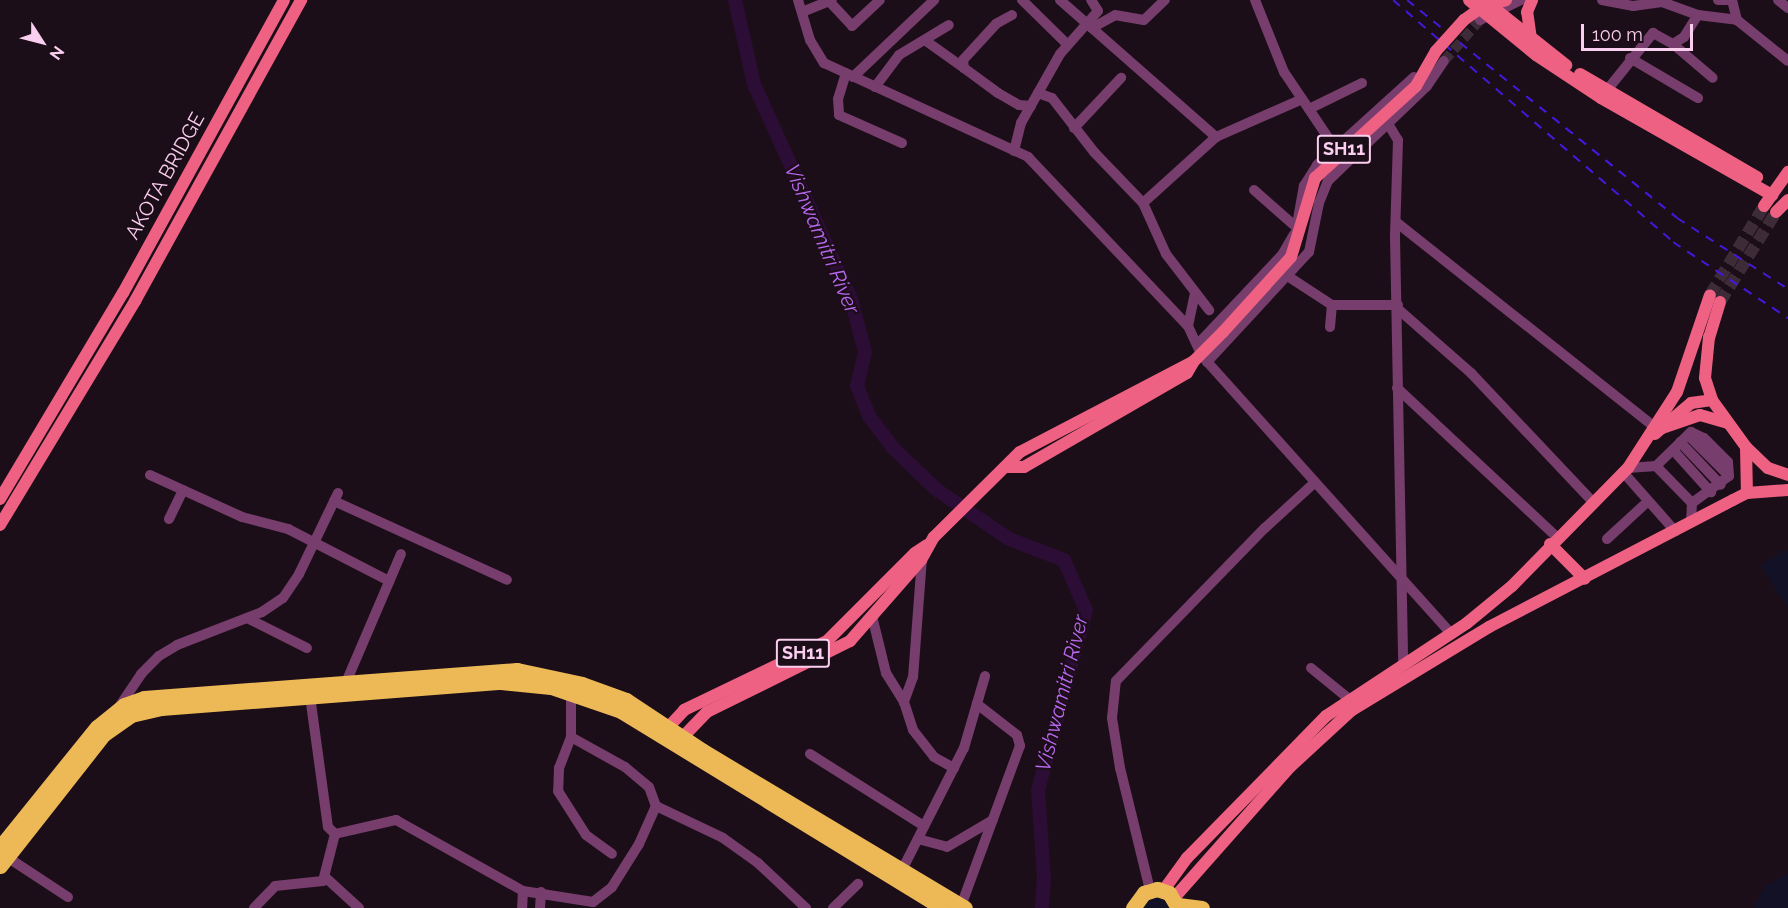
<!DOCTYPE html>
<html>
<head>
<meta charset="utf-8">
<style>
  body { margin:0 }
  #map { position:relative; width:1788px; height:908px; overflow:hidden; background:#1c0e18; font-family:Raleway,sans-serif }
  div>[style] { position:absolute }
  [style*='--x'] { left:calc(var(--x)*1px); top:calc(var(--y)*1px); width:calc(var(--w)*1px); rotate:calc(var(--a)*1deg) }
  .green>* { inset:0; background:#131126 }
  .river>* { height:14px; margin:-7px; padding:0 7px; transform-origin:7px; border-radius:7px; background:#2c0d36 }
  .minor-tunnel>* { height:10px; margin-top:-5px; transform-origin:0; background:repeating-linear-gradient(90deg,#3d2b38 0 10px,transparent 0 15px) }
  .major-tunnel>* { height:12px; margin-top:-6px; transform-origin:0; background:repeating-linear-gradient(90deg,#3d2b38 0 12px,transparent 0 18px) }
  .minor>* { height:10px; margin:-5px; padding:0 5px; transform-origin:5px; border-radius:5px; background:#773d6d }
  .major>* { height:12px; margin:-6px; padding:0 6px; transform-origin:6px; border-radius:6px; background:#ee6183 }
  .highway>* { height:15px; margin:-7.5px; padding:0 7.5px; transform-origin:7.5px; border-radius:7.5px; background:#edb956 }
  .rail>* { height:2px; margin-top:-1px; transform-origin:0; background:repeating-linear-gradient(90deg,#4517dd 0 9px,transparent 0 17px) }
  .major-bridge>* { height:12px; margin:-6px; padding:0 6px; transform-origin:6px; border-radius:6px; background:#ee6183 }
  span { translate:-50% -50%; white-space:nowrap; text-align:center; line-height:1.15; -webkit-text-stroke:4.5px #1c0e18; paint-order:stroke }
  .shield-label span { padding:2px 4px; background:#1c0e18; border:2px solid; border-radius:4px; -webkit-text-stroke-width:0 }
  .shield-label { font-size:18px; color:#faceef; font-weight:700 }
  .street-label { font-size:20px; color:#faceef }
  .water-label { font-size:21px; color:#b867ef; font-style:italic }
  .north { position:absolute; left:12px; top:12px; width:60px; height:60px; -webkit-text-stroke:4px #1c0e18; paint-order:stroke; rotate:126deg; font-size:16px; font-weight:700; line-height:24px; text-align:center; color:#faceef }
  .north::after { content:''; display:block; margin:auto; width:21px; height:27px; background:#faceef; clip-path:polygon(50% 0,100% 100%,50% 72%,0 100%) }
  .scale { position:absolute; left:1581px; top:24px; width:112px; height:27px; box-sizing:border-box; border:3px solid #faceef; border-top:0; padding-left:8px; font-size:18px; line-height:21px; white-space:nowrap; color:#faceef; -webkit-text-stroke:4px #1c0e18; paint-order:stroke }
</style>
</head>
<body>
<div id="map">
  <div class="green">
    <div style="clip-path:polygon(1783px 551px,1788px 551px,1788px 608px,1760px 565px)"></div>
    <div style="clip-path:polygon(1788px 873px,1788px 908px,1753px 908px,1765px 886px)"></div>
    <div style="clip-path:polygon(1155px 896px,1165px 900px,1171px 908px,1139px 908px,1144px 900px)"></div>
  </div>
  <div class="river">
    <div style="--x:735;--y:0;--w:86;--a:77.3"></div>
    <div style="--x:754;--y:84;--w:236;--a:65.7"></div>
    <div style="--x:851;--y:299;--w:55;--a:75.2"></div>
    <div style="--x:865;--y:352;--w:35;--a:103"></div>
    <div style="--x:857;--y:386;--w:32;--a:68"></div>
    <div style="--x:869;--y:416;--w:39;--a:53"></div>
    <div style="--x:892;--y:447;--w:62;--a:43.7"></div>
    <div style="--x:937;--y:490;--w:87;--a:34.2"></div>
    <div style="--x:1009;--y:539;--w:59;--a:20.9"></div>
    <div style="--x:1064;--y:560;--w:55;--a:66.3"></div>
    <div style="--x:1086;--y:610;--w:186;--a:104.9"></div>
    <div style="--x:1038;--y:790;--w:87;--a:86.1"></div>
    <div style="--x:1044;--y:877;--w:31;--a:94"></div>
  </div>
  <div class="minor-tunnel">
    <div style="--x:1444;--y:61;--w:55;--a:-48.7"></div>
  </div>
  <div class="major-tunnel">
    <div style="--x:1710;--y:295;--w:104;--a:-58.8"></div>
    <div style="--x:1720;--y:302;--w:106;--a:-58.1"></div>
  </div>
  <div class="minor">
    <div style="--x:798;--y:0;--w:42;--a:73.3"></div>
    <div style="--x:810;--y:40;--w:27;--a:59"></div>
    <div style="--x:824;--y:63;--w:225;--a:24.7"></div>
    <div style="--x:1028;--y:157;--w:233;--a:46.6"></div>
    <div style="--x:1188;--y:326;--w:33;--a:65"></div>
    <div style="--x:1202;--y:356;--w:373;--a:48.1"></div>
    <div style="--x:1022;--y:0;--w:64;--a:44.4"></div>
    <div style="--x:1060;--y:0;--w:208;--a:41.3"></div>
    <div style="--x:1216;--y:137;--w:98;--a:137.9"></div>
    <div style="--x:1143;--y:203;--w:56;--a:65.7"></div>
    <div style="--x:1166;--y:254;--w:71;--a:52.5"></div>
    <div style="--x:1255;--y:0;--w:78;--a:68.1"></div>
    <div style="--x:1284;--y:72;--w:95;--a:56.1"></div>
    <div style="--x:1602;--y:0;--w:32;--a:11"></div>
    <div style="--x:1633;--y:6;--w:29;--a:-8"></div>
    <div style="--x:1662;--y:2;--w:38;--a:20"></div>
    <div style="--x:1698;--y:15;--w:39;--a:7"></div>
    <div style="--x:1737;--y:20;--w:65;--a:38.8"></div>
    <div style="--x:1718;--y:0;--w:9;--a:0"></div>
    <div style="--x:1732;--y:0;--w:21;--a:76"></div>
    <div style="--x:1778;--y:0;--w:13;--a:39"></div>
    <div style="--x:829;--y:1;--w:34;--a:47"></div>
    <div style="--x:852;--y:26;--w:38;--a:-43"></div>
    <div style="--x:802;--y:12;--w:32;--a:-22"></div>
    <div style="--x:1012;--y:15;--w:18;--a:151"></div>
    <div style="--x:996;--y:24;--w:49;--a:132.5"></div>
    <div style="--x:963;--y:60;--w:8;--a:83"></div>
    <div style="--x:964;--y:68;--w:42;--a:36.3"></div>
    <div style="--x:998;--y:93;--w:24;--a:30"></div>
    <div style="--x:1019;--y:105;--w:12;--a:5"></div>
    <div style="--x:1480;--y:20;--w:46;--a:-26"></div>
    <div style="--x:1092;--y:28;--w:26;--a:-29"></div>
    <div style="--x:1115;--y:15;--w:29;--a:10"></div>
    <div style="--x:1144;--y:20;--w:29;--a:-44"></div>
    <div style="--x:926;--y:41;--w:47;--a:35.4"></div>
    <div style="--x:1673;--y:44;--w:52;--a:40.4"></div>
    <div style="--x:1630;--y:58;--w:79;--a:30.5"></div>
    <div style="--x:846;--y:73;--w:27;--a:107"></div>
    <div style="--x:838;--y:99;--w:16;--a:86"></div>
    <div style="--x:839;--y:115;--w:69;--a:24"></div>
    <div style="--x:853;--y:77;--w:112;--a:-43.5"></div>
    <div style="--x:875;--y:87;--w:40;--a:-53"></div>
    <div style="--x:899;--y:55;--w:58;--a:-31"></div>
    <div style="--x:1038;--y:93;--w:15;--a:20"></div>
    <div style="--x:1052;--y:98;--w:68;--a:52.1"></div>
    <div style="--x:1094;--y:152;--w:71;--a:46.1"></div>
    <div style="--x:1603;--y:95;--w:80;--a:-51.1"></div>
    <div style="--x:1653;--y:33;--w:23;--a:29"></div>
    <div style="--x:1673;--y:44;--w:13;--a:-32"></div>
    <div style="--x:1684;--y:37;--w:26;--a:-58"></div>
    <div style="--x:1309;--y:109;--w:59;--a:-26.1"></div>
    <div style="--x:1387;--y:122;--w:21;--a:59"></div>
    <div style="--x:1398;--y:140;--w:97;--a:91.8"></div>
    <div style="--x:1395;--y:237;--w:426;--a:88.9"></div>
    <div style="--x:1074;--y:128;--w:69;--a:-46.8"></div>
    <div style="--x:1216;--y:137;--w:94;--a:-23.8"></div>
    <div style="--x:1014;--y:151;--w:29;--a:-76"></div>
    <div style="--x:1021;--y:123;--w:79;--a:-60.5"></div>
    <div style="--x:1060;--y:54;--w:57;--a:-48.5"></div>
    <div style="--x:1098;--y:11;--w:13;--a:-122"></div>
    <div style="--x:1254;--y:190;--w:56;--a:41.4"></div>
    <div style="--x:1298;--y:219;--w:34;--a:-80"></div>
    <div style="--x:1304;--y:186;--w:25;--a:-58"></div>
    <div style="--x:1317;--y:165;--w:131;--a:-42.2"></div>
    <div style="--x:1396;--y:222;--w:332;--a:38.4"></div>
    <div style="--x:1289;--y:277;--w:51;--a:33.1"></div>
    <div style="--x:1332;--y:305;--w:66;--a:0"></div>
    <div style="--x:1398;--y:309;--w:97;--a:41.2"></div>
    <div style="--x:1471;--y:373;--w:176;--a:46.6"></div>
    <div style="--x:1188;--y:326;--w:33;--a:-78"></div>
    <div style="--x:1330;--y:327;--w:22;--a:-85"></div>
    <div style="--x:1198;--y:344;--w:122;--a:-46.7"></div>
    <div style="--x:1282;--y:255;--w:24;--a:-60"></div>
    <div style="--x:1207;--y:362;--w:150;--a:-47.2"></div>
    <div style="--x:1309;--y:252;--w:50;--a:-78.5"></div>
    <div style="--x:1319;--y:203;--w:24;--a:-68"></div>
    <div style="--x:1328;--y:181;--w:137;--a:-43.8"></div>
    <div style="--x:1427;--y:86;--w:30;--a:-56"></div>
    <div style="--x:1397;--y:388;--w:219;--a:43"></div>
    <div style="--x:1688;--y:435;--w:58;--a:45"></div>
    <div style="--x:1680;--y:442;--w:59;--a:46.4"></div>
    <div style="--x:1673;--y:450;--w:57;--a:47.9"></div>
    <div style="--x:1656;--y:466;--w:52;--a:45.8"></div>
    <div style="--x:1628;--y:468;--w:28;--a:-4"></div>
    <div style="--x:1656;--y:466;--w:49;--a:-44.2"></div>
    <div style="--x:1691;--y:432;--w:14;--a:25"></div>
    <div style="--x:1704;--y:438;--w:34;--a:45"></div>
    <div style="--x:1728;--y:462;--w:14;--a:86"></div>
    <div style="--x:1729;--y:476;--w:46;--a:143.9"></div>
    <div style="--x:1692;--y:503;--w:19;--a:93"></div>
    <div style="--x:1623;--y:472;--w:79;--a:48.6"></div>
    <div style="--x:150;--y:475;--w:101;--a:24.5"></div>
    <div style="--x:242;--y:517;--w:48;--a:14.6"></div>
    <div style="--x:288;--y:529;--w:114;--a:27.2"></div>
    <div style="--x:334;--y:501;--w:190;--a:24.5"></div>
    <div style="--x:169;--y:519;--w:32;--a:-64"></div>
    <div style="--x:1607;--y:539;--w:50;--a:-42.6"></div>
    <div style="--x:922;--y:558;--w:119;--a:94.3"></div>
    <div style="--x:913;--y:677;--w:27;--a:110"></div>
    <div style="--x:904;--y:702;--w:29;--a:72"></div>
    <div style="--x:913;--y:730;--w:34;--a:52"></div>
    <div style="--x:934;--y:757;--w:23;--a:29"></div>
    <div style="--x:872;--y:616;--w:59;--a:76.2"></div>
    <div style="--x:886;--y:673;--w:34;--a:58"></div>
    <div style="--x:247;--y:618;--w:67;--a:26.6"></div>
    <div style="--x:1311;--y:668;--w:49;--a:39.2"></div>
    <div style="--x:347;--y:680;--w:137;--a:-66.8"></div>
    <div style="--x:571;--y:692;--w:45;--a:90"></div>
    <div style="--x:571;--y:737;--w:62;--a:29.1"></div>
    <div style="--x:625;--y:767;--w:31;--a:40"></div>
    <div style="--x:649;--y:787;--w:20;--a:70"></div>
    <div style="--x:656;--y:806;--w:74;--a:25.5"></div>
    <div style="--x:723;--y:838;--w:43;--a:35.5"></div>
    <div style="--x:758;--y:863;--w:66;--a:43.2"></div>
    <div style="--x:310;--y:696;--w:132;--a:82.2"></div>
    <div style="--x:328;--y:827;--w:10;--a:45"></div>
    <div style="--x:335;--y:834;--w:63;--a:-12.9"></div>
    <div style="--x:396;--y:820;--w:145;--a:29.2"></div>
    <div style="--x:523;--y:891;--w:17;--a:93"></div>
    <div style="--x:119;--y:707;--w:40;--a:-56"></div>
    <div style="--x:141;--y:674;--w:25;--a:-45"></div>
    <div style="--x:159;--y:656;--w:21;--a:-31"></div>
    <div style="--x:177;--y:645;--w:91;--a:-21.2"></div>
    <div style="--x:262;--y:612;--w:25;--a:-34"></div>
    <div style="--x:283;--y:598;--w:29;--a:-56"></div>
    <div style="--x:299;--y:574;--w:90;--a:-64.3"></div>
    <div style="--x:571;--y:737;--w:33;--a:111"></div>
    <div style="--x:559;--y:768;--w:23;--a:92"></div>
    <div style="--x:558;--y:791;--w:52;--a:57.5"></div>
    <div style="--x:586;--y:835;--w:32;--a:36"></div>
    <div style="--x:810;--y:754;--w:135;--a:32.3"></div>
    <div style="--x:918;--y:839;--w:30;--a:15"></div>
    <div style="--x:947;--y:847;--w:53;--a:-30.4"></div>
    <div style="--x:7;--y:857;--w:73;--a:33.3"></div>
    <div style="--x:902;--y:870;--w:137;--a:-63.1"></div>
    <div style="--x:964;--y:748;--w:75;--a:-73.7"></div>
    <div style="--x:325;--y:877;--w:46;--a:42.4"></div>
    <div style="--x:1150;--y:890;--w:126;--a:-103.8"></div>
    <div style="--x:1120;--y:768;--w:51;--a:-99.1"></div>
    <div style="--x:1112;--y:718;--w:37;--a:-84"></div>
    <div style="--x:1116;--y:681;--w:214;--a:-45.8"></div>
    <div style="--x:1265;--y:528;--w:65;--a:-42.5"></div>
    <div style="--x:523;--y:891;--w:71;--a:8.9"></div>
    <div style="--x:593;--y:902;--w:24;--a:-38"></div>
    <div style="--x:612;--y:887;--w:51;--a:-57.9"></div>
    <div style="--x:639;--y:844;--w:42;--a:-65.9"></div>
    <div style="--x:961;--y:906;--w:171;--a:-69.8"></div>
    <div style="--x:1020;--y:746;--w:11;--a:-105"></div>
    <div style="--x:1017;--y:735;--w:51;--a:-142.2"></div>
    <div style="--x:254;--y:908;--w:30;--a:-46"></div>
    <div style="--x:275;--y:886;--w:48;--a:-5.9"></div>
    <div style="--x:323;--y:881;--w:49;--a:-75.7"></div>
    <div style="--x:540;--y:908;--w:16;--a:-86"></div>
    <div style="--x:833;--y:908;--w:35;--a:-44"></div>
  </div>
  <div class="major">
    <div style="--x:1469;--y:0;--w:87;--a:39.4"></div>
    <div style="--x:1536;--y:55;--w:78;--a:33.5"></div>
    <div style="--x:1601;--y:98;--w:197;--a:29.6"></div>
    <div style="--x:1484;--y:0;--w:105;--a:38.4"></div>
    <div style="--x:1531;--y:39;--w:27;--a:-98"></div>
    <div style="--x:1527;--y:12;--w:13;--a:-67"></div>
    <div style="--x:1580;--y:74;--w:205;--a:30.2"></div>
    <div style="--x:1764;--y:206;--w:42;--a:-54.8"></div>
    <div style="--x:1776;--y:212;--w:17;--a:-45"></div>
    <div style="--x:1720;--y:302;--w:37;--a:107"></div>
    <div style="--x:1709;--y:337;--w:41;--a:95.6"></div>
    <div style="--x:1705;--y:378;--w:23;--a:72"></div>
    <div style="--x:1712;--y:400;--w:58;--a:54.1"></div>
    <div style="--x:1746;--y:447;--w:46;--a:88.8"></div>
    <div style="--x:1665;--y:425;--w:34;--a:-40"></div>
    <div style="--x:1691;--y:403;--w:21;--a:-8"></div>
    <div style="--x:1655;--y:434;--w:9;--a:-41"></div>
    <div style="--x:1662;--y:428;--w:40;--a:-18.9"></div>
    <div style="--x:1700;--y:415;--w:29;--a:16"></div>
    <div style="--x:1746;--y:447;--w:30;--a:44"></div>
    <div style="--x:1768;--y:468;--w:21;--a:19"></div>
    <div style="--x:1007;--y:467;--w:17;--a:0"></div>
    <div style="--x:1024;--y:467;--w:188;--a:-30"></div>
    <div style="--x:1187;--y:373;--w:14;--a:-60"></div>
    <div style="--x:0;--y:499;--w:240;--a:-59.2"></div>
    <div style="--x:123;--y:293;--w:334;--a:-61.2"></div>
    <div style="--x:0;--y:525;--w:262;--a:-58.9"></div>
    <div style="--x:135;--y:301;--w:344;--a:-61.1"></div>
    <div style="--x:1550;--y:544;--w:49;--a:45"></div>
    <div style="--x:662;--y:734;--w:33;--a:-47"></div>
    <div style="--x:684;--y:710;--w:159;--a:-25.8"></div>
    <div style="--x:827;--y:641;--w:124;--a:-45"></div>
    <div style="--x:915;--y:553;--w:14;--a:-34"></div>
    <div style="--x:678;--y:742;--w:42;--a:-46"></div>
    <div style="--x:707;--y:712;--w:160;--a:-26.4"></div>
    <div style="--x:850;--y:641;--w:108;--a:-48.8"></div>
    <div style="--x:921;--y:560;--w:26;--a:-61"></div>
    <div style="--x:934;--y:537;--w:121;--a:-44.7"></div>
    <div style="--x:1020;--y:452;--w:196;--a:-27.6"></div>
    <div style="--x:1194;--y:361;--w:41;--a:-45"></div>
    <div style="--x:1163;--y:891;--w:41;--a:-54"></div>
    <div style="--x:1187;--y:858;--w:199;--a:-45.6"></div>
    <div style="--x:1326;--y:716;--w:169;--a:-33.4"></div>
    <div style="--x:1467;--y:623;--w:58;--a:-39.4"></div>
    <div style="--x:1512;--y:586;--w:165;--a:-45.5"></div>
    <div style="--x:1628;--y:468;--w:90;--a:-57.2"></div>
    <div style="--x:1677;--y:392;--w:102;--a:-71.2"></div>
    <div style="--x:1174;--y:898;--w:175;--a:-48.5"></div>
    <div style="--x:1290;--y:767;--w:84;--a:-42.6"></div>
    <div style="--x:1352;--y:710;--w:160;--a:-31.2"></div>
    <div style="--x:1489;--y:627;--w:275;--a:-27.5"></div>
    <div style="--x:1733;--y:500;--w:16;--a:-27"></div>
    <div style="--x:1747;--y:493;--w:41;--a:-4.2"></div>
  </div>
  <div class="highway">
    <div style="--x:0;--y:847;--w:154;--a:-51.1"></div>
    <div style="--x:97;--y:727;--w:35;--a:-39"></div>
    <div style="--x:124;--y:705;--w:21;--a:-19"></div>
    <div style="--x:144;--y:698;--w:374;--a:-4.3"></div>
    <div style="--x:517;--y:670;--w:66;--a:12.2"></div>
    <div style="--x:582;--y:684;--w:47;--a:20"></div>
    <div style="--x:626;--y:700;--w:92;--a:33.5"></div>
    <div style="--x:703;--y:751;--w:305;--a:30.9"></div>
    <div style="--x:0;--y:866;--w:168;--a:-51.8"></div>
    <div style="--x:104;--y:734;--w:33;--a:-35"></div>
    <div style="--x:131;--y:715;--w:31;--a:-13"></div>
    <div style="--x:161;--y:708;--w:341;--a:-4.4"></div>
    <div style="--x:501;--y:682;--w:50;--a:5.7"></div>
    <div style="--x:551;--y:687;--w:74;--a:18.9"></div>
    <div style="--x:621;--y:711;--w:377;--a:31.5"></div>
    <div style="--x:1178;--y:905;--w:24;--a:7"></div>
    <div style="--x:1133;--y:908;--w:19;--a:-54"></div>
    <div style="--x:1144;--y:893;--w:14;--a:-17"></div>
    <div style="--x:1157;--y:889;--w:13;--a:18"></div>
    <div style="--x:1169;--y:893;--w:17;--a:59"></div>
  </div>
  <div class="rail">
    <div style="--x:1393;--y:0;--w:370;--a:40.8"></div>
    <div style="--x:1673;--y:242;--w:138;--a:33.5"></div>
    <div style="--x:1407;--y:0;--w:347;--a:38.9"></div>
    <div style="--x:1677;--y:218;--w:132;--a:32.6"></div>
  </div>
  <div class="major-bridge">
    <div style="--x:1223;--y:332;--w:101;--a:-47.8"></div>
    <div style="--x:1291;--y:257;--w:83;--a:-73.1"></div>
    <div style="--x:1315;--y:178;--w:137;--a:-42.3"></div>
    <div style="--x:1416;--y:86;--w:40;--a:-60.3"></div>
    <div style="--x:1436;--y:51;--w:42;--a:-47.9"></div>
    <div style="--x:1464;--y:20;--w:22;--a:-36"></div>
    <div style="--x:1482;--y:7;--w:25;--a:-16"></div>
  </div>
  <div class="shield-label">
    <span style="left:1344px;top:149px">SH11</span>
    <span style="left:803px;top:653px">SH11</span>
  </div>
  <div class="street-label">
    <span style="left:165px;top:176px;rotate:-61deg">AKOTA BRIDGE</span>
  </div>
  <div class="water-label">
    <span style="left:822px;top:239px;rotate:67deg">Vishwamitri River</span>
    <span style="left:1062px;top:693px;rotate:-76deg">Vishwamitri River</span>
  </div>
  <div class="north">N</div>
  <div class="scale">100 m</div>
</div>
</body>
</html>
